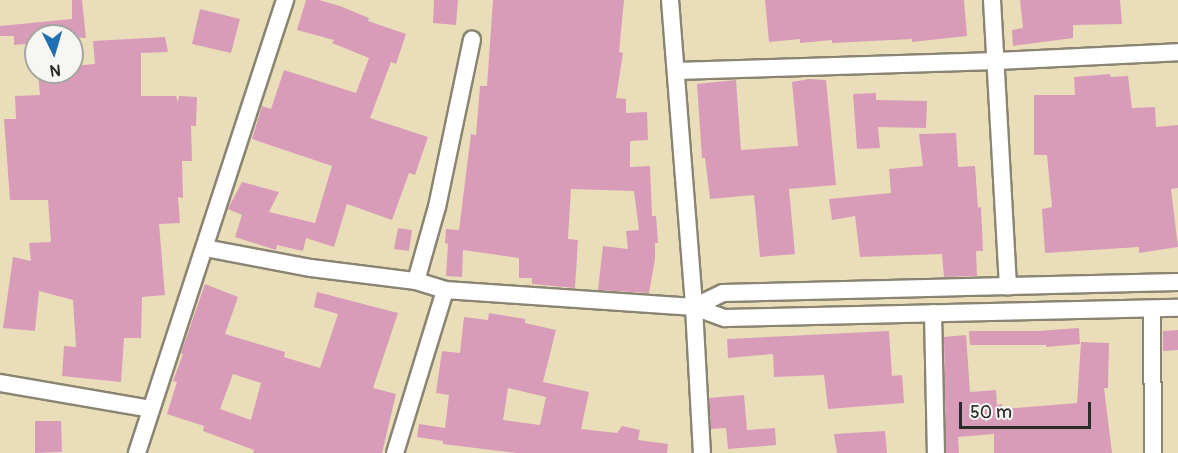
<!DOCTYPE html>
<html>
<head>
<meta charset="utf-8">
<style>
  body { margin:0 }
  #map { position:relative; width:1178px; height:453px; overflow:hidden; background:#e9deb9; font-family:Pangolin,sans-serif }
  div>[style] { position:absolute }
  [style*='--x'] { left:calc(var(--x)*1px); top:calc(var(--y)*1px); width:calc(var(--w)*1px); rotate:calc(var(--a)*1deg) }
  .building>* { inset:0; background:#d89cb9 }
  .roads { filter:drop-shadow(2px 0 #8a8472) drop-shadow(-2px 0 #8a8472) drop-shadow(0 2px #8a8472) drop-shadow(0 -2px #8a8472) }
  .minor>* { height:16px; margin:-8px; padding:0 8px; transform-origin:8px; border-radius:8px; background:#fff }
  span { translate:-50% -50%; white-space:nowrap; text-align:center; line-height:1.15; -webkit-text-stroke:5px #f6f6f2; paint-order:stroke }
  .north { position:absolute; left:24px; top:24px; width:60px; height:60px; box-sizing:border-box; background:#f6f6f2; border:2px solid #a5a5a2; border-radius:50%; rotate:175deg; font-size:16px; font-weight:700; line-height:24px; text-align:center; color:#2b2b2b }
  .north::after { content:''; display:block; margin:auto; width:21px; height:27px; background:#1f6fb2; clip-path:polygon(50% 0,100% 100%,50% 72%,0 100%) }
  .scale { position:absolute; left:959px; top:402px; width:132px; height:27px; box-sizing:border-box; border:3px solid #2b2b2b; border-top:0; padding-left:8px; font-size:18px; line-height:21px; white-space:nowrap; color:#2b2b2b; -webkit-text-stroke:4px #f6f6f2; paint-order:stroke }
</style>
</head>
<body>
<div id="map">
  <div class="building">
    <div style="clip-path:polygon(72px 0,82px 0,86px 38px,36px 36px,36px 43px,14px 45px,14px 36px,0 36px,0 26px,72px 19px)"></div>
    <div style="clip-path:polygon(306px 0,319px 0,340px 6px,369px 18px,368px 21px,406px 34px,396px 64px,391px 62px,370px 118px,428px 137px,415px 175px,409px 173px,392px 220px,347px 204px,334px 247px,306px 238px,303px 251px,277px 245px,276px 250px,235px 237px,242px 215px,228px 209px,242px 182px,279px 192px,269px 212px,315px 223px,332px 166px,252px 139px,262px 106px,271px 109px,284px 70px,356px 93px,369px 58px,332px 43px,334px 40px,297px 30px)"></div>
    <div style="clip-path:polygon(434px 0,458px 0,456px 25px,433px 23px)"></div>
    <div style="clip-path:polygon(493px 0,624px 0,619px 52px,623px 53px,616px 98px,626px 99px,626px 113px,647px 112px,648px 140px,630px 141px,630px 167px,650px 166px,652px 216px,656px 216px,658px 243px,655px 243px,655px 259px,649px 293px,598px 290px,603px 246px,628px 249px,626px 231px,639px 230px,634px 191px,571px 189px,568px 239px,578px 240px,575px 288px,532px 284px,532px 278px,519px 278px,519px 258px,463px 250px,462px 277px,446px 276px,448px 244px,445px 243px,446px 229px,459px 230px,471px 134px,476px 135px,480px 86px,487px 86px)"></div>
    <div style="clip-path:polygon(765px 0,964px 0,967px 36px,912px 42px,912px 39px,832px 43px,832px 40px,800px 43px,800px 39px,769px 42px)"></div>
    <div style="clip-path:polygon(1020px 0,1120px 0,1122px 24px,1073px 25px,1073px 38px,1013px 46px,1012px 30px,1023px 28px)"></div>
    <div style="clip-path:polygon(200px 9px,240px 19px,231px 53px,192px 44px)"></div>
    <div style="clip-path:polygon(165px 37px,168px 52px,141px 53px,141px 96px,176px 96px,178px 102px,179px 96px,197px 97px,196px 126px,191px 126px,192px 161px,182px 161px,183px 198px,178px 197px,180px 223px,159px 224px,165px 295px,142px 297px,141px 338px,124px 338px,121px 382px,62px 376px,64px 346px,76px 347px,73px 300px,39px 291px,35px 331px,3px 328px,13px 257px,31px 261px,29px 243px,51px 242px,48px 200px,10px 200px,4px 119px,16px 119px,15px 96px,40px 95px,38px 72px,72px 72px,72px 66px,95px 64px,93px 41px)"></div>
    <div style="clip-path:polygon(1110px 74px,1111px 77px,1128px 76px,1132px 108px,1155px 107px,1156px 127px,1178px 125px,1178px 188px,1171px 189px,1178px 247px,1139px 253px,1139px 247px,1045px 253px,1042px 209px,1052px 207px,1047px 155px,1034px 155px,1034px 95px,1075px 95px,1074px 77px)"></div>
    <div style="clip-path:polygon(809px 79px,826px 80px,836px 185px,789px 189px,795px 254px,760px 257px,754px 195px,710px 199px,705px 158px,702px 158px,697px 84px,736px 80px,741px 150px,798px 146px,792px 82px)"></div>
    <div style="clip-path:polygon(876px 93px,876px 100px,927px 101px,926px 128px,878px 127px,880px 148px,857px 149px,853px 94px)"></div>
    <div style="clip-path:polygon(956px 133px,958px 167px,975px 166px,978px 208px,981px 207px,983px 251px,976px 251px,977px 276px,944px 277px,942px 254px,860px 257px,855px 216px,832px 220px,829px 199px,891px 193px,889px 169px,923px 166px,919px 134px)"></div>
    <div style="clip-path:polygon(398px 228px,412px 230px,409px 251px,394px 249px)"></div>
    <div style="clip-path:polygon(evenodd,205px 284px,238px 297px,225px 334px,285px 352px,284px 357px,320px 368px,338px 314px,314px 307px,317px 292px,398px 313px,373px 388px,396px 394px,382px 453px,253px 453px,254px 450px,203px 431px,204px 426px,167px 414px,177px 382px,173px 381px,183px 354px,181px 353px,205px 284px,233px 374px,261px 383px,251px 420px,220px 409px,233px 374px)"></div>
    <div style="clip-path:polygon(evenodd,489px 313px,525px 319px,525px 323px,556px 330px,543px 382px,589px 392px,581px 429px,617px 433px,622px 426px,640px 430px,638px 440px,668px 444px,667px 453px,516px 453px,443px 444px,443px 441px,417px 437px,419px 424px,445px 428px,449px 395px,436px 393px,442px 351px,460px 353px,464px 317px,488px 320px,489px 313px,508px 388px,546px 397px,540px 425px,503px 420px,508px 388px)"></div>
    <div style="clip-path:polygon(1079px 328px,1080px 344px,1046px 347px,1046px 345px,970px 345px,969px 331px,1038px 331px)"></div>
    <div style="clip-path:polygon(1178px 330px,1178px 350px,1163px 351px,1163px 331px)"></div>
    <div style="clip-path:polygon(889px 331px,892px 376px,902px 375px,904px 403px,828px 409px,824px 375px,774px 377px,773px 354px,728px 358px,727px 339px)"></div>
    <div style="clip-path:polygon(966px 335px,970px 392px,996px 390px,997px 405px,1002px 404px,1002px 409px,1077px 403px,1081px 342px,1109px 343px,1108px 388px,1104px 388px,1112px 453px,994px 453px,994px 434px,958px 437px,959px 453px,946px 453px,944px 337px)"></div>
    <div style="clip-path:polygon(744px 395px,747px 430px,775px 428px,776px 445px,728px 449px,726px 428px,711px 429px,709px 398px)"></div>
    <div style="clip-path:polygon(35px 421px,61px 421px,62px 452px,35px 453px)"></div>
    <div style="clip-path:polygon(885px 431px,887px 453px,837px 453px,834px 434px)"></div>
  </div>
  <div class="roads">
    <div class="minor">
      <div style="--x:670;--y:0;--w:308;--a:85.5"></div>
      <div style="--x:694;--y:307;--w:146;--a:86.9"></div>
      <div style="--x:992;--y:0;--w:287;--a:86.8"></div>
      <div style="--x:676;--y:71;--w:321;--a:-1.8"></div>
      <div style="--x:997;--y:61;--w:181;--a:-2.8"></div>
      <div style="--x:205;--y:248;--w:108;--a:10.7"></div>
      <div style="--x:311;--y:268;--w:106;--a:7.1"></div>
      <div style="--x:416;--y:281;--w:30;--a:17"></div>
      <div style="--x:445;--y:290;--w:250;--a:3.9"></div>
      <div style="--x:694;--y:307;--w:33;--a:20"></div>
      <div style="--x:725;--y:318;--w:453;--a:-1.3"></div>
      <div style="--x:416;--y:281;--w:77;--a:-74.2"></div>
      <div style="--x:437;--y:207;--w:171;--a:-78.2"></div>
      <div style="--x:694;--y:307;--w:32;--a:-26"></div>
      <div style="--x:723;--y:293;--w:455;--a:-1.4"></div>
      <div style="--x:1152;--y:310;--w:143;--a:89.6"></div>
      <div style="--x:933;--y:313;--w:140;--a:88.8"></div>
      <div style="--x:0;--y:383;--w:152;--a:9.8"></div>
      <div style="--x:137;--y:453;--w:477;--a:-71.9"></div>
      <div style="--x:395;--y:453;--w:170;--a:-72.9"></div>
    </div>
  </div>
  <div class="north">N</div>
  <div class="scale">50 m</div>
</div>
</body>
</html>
